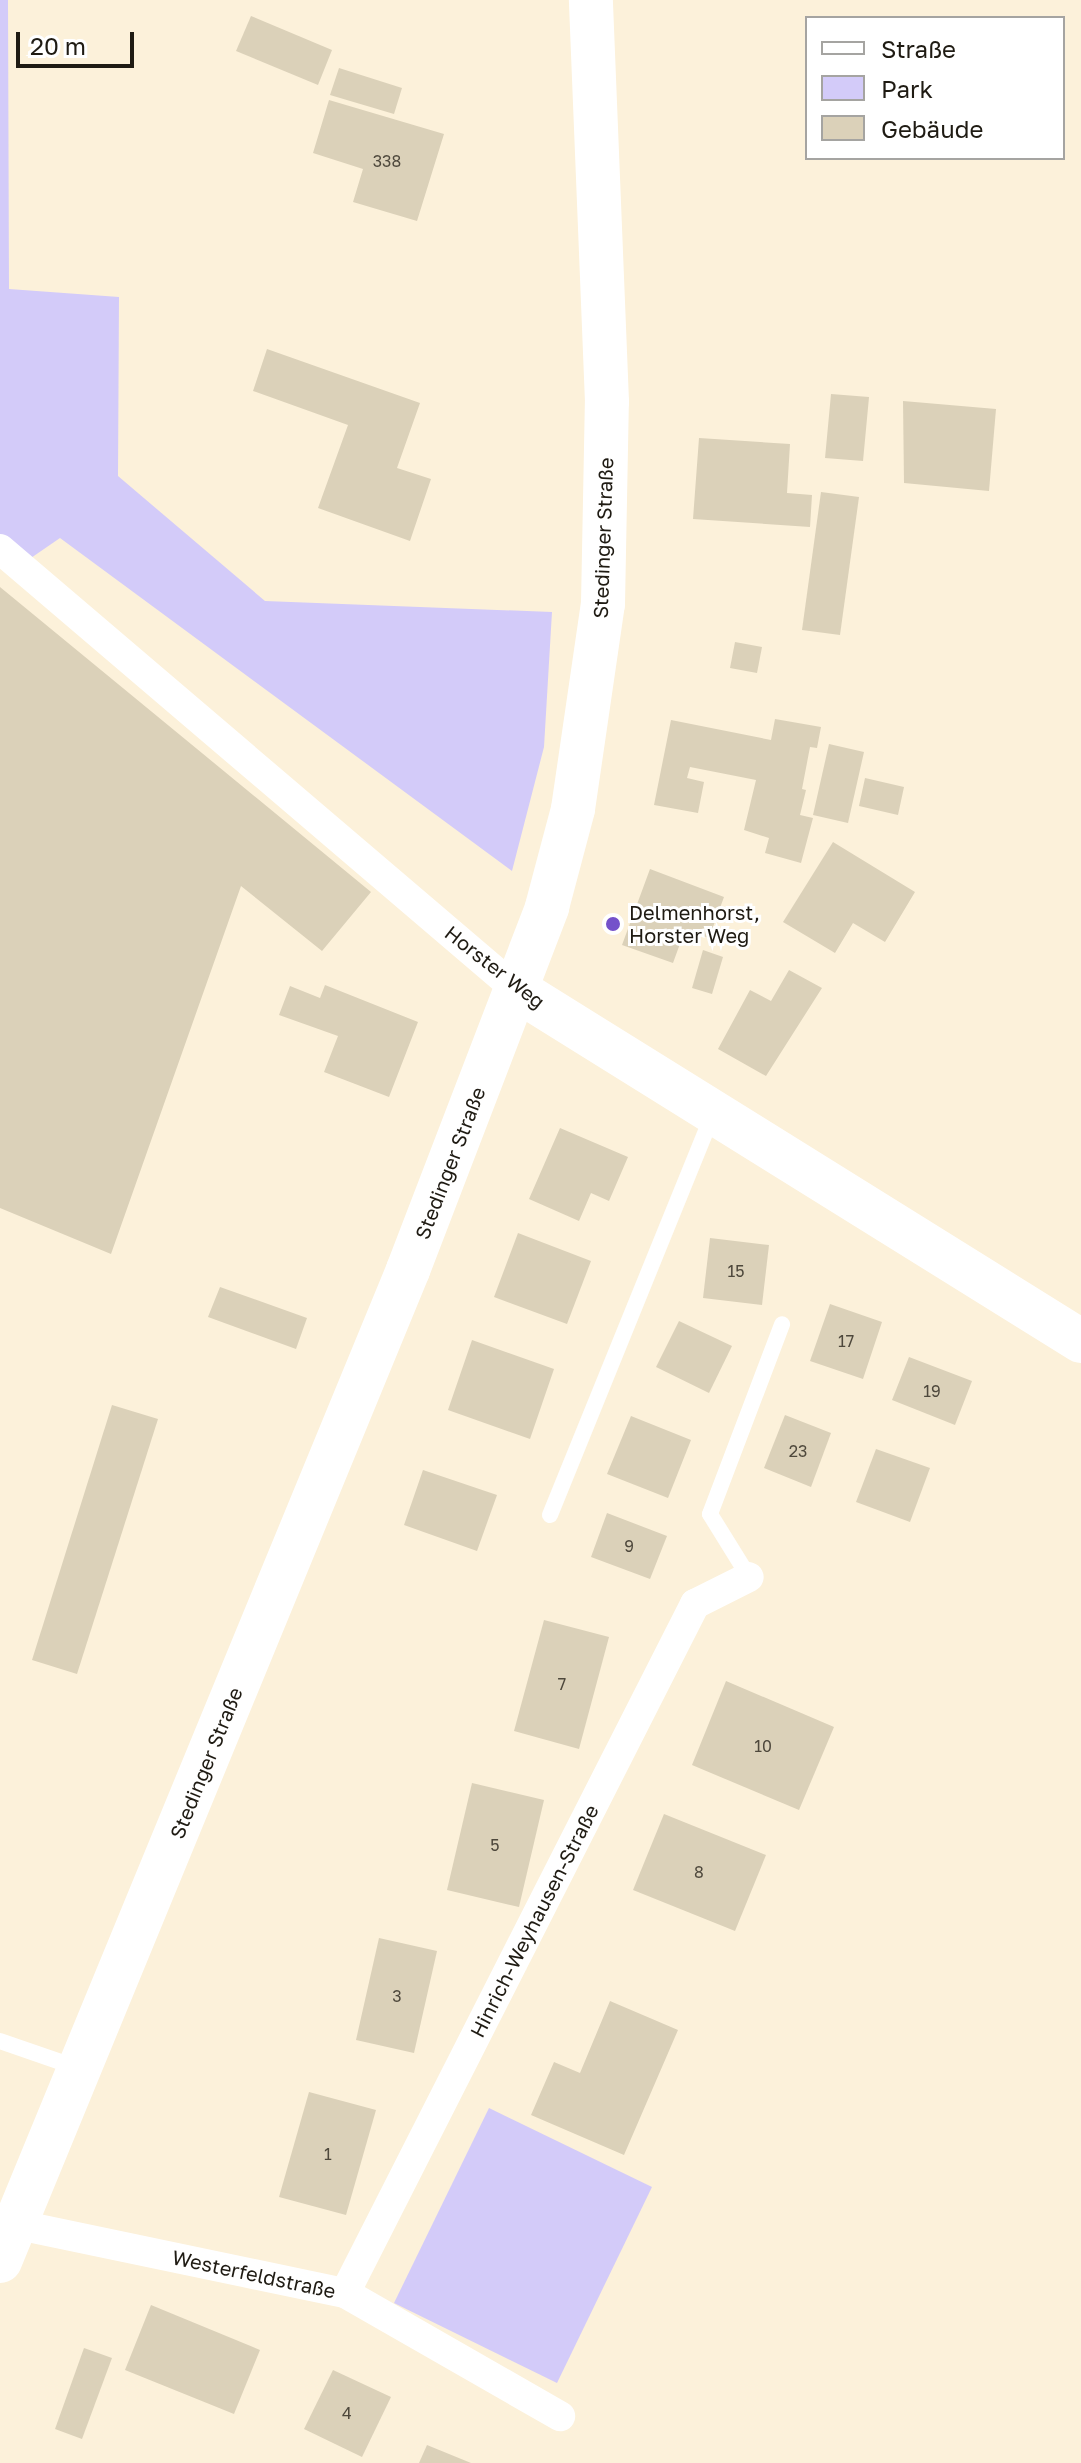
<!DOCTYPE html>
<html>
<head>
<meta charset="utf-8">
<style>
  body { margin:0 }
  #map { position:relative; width:1081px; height:2463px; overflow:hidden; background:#fcf1da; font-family:"Golos Text",sans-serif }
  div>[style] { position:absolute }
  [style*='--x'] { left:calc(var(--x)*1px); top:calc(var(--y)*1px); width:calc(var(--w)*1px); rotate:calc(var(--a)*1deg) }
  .green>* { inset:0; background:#d3cbf9 }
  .building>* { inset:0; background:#dbd1b9 }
  .lane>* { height:16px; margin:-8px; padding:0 8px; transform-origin:8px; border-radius:8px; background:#fff }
  .street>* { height:30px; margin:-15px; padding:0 15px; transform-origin:15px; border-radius:15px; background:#fff }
  .secondary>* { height:44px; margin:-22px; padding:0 22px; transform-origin:22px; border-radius:22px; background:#fff }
  .dots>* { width:22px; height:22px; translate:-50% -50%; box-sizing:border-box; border:4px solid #fff; border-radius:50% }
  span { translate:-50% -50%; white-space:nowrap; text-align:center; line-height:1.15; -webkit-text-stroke:6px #fff; paint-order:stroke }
  .number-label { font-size:16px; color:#4e483c }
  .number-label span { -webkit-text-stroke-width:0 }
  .street-label { font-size:20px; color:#1f1b13 }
  .poi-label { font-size:20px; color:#1f1b13 }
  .left { translate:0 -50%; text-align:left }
  .legend { position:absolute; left:805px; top:16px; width:260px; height:144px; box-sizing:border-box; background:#fff; border:2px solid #a5a4a1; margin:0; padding:10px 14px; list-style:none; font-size:24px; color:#1f1b13 }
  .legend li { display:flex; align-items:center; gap:16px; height:40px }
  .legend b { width:40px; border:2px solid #a5a4a1 }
  .scale { position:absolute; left:16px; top:32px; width:118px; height:36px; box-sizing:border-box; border:4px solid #1f1b13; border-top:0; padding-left:10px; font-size:24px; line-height:28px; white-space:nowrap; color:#1f1b13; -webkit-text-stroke:6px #fff; paint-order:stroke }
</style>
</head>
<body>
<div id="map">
  <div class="green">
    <div style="clip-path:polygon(0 0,8px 0,9px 289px,119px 297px,118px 476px,265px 601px,552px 612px,544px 747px,512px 871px,60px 538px,28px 560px,0 535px)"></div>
    <div style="clip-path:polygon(489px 2108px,652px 2187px,557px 2383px,394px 2303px)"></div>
  </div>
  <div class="building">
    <div style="clip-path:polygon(251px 16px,332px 50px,318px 85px,236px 51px)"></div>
    <div style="clip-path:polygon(339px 68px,402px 88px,394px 114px,330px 95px)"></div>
    <div style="clip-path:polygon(329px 100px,444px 134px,417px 221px,353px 202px,363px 169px,313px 153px)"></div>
    <div style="clip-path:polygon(267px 349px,420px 403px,397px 468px,431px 479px,410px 541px,318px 508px,348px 425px,253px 391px)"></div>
    <div style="clip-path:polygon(831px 394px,869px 397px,863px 461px,825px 458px)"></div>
    <div style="clip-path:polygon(903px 401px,996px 409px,989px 491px,904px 483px)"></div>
    <div style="clip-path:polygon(699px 438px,790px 444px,787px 493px,812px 495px,810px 527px,693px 519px)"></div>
    <div style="clip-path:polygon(821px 492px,859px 497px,840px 635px,802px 630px)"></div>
    <div style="clip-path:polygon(0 587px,371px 892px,322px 951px,241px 886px,111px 1254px,0 1208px)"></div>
    <div style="clip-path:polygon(735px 642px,762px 647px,757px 673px,730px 668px)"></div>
    <div style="clip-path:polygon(775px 719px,821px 727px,817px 748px,810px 747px,802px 789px,806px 790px,800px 815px,813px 818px,801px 863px,765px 853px,769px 838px,744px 830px,756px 780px,690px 767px,687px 778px,704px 782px,698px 813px,654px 805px,671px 720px,771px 740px)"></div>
    <div style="clip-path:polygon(829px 744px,864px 752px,848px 823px,813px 815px)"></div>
    <div style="clip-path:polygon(865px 778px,904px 787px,898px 815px,859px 806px)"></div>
    <div style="clip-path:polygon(833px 842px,915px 892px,885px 942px,853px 923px,835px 953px,783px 922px)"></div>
    <div style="clip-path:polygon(650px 869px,724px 897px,709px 938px,685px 930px,673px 963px,622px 945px)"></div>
    <div style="clip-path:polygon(703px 950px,723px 957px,712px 994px,692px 988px)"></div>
    <div style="clip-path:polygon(789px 970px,822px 988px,766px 1076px,718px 1049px,750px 990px,771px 1001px)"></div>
    <div style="clip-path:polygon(325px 985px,418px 1022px,389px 1097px,324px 1072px,338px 1036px,279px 1015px,290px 986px,320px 998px)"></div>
    <div style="clip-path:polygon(560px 1128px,628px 1157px,609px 1201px,591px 1193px,579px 1221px,529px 1199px)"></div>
    <div style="clip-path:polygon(518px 1233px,591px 1261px,567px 1324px,494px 1297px)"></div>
    <div style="clip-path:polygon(710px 1238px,769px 1245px,762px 1305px,703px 1298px)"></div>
    <div style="clip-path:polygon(220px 1287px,307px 1318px,296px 1349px,208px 1317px)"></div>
    <div style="clip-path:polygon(830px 1304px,882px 1322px,863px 1379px,810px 1361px)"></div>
    <div style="clip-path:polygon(679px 1321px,732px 1346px,709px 1393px,656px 1367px)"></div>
    <div style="clip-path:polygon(472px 1340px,554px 1369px,530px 1439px,448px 1410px)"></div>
    <div style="clip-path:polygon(909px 1357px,972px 1381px,955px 1425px,892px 1400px)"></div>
    <div style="clip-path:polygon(112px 1405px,158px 1419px,77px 1674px,32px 1660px)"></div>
    <div style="clip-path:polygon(785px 1415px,831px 1433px,811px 1487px,764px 1468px)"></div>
    <div style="clip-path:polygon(631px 1416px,691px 1440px,668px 1498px,607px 1474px)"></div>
    <div style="clip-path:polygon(876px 1449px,930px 1468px,910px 1522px,856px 1502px)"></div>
    <div style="clip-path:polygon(423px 1470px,497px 1495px,477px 1551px,404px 1525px)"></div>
    <div style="clip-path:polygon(607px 1513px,667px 1536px,650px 1579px,591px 1557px)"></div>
    <div style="clip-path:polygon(544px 1620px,609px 1637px,579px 1749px,514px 1731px)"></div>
    <div style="clip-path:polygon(726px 1681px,834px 1727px,799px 1810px,692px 1765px)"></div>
    <div style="clip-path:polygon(472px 1783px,544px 1800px,519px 1907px,447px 1890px)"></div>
    <div style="clip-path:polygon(664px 1814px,766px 1855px,735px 1931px,633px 1890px)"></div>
    <div style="clip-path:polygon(379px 1938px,437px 1951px,414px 2053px,356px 2040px)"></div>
    <div style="clip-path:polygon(610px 2001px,678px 2030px,624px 2155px,531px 2115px,554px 2062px,580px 2073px)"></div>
    <div style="clip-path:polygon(309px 2092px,376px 2110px,346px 2215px,279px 2197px)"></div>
    <div style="clip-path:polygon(151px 2305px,260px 2350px,234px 2414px,125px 2370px)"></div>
    <div style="clip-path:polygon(84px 2348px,112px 2358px,82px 2439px,55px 2429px)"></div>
    <div style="clip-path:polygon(333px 2370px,391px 2397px,362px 2457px,304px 2429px)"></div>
    <div style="clip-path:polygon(427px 2445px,471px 2463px,419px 2463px)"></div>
  </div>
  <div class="lane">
    <div style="--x:550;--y:1515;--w:434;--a:-67.9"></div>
    <div style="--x:749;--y:1577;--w:74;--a:-121.8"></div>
    <div style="--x:710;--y:1514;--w:203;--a:-69.2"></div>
    <div style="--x:0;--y:2041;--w:83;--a:19.1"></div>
  </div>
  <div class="street">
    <div style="--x:0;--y:549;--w:680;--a:40.46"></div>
    <div style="--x:14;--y:2224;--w:338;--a:11.8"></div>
    <div style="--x:345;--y:2293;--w:248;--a:29.8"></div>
    <div style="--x:345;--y:2293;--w:773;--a:-63.07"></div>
    <div style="--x:695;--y:1604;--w:60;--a:-26.6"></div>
  </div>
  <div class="secondary">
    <div style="--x:517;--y:990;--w:664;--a:31.9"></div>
    <div style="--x:0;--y:2261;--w:1072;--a:-67.62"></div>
    <div style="--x:408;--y:1270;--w:389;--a:-69"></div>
    <div style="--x:547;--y:907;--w:101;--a:-75.1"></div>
    <div style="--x:573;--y:809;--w:207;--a:-81.7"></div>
    <div style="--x:603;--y:604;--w:202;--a:-88.9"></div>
    <div style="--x:607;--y:402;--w:402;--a:-92.3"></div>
  </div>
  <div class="dots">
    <div style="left:613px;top:924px;background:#7451ca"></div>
  </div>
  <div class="number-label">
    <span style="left:387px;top:161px">338</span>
    <span style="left:736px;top:1271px">15</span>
    <span style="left:846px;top:1341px">17</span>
    <span style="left:932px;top:1391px">19</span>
    <span style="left:798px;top:1451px">23</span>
    <span style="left:629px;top:1546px">9</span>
    <span style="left:562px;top:1684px">7</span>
    <span style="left:763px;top:1746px">10</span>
    <span style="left:495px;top:1845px">5</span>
    <span style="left:699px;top:1872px">8</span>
    <span style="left:397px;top:1996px">3</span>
    <span style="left:328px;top:2154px">1</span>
    <span style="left:347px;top:2413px">4</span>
  </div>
  <div class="street-label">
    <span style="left:603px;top:538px;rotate:-88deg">Stedinger Straße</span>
    <span style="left:495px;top:967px;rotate:38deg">Horster Weg</span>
    <span style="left:450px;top:1163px;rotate:-69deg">Stedinger Straße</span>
    <span style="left:206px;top:1763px;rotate:-68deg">Stedinger Straße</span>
    <span style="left:534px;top:1921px;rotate:-63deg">Hinrich-Weyhausen-Straße</span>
    <span style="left:254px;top:2274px;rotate:12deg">Westerfeldstraße</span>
  </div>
  <div class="poi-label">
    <span class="left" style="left:629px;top:924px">Delmenhorst,<br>Horster Weg</span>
  </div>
  <ul class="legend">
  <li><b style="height:10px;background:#fff"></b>Straße</li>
  <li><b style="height:22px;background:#d3cbf9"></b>Park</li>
  <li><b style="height:22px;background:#dbd1b9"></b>Gebäude</li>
  </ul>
  <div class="scale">20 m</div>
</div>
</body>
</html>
